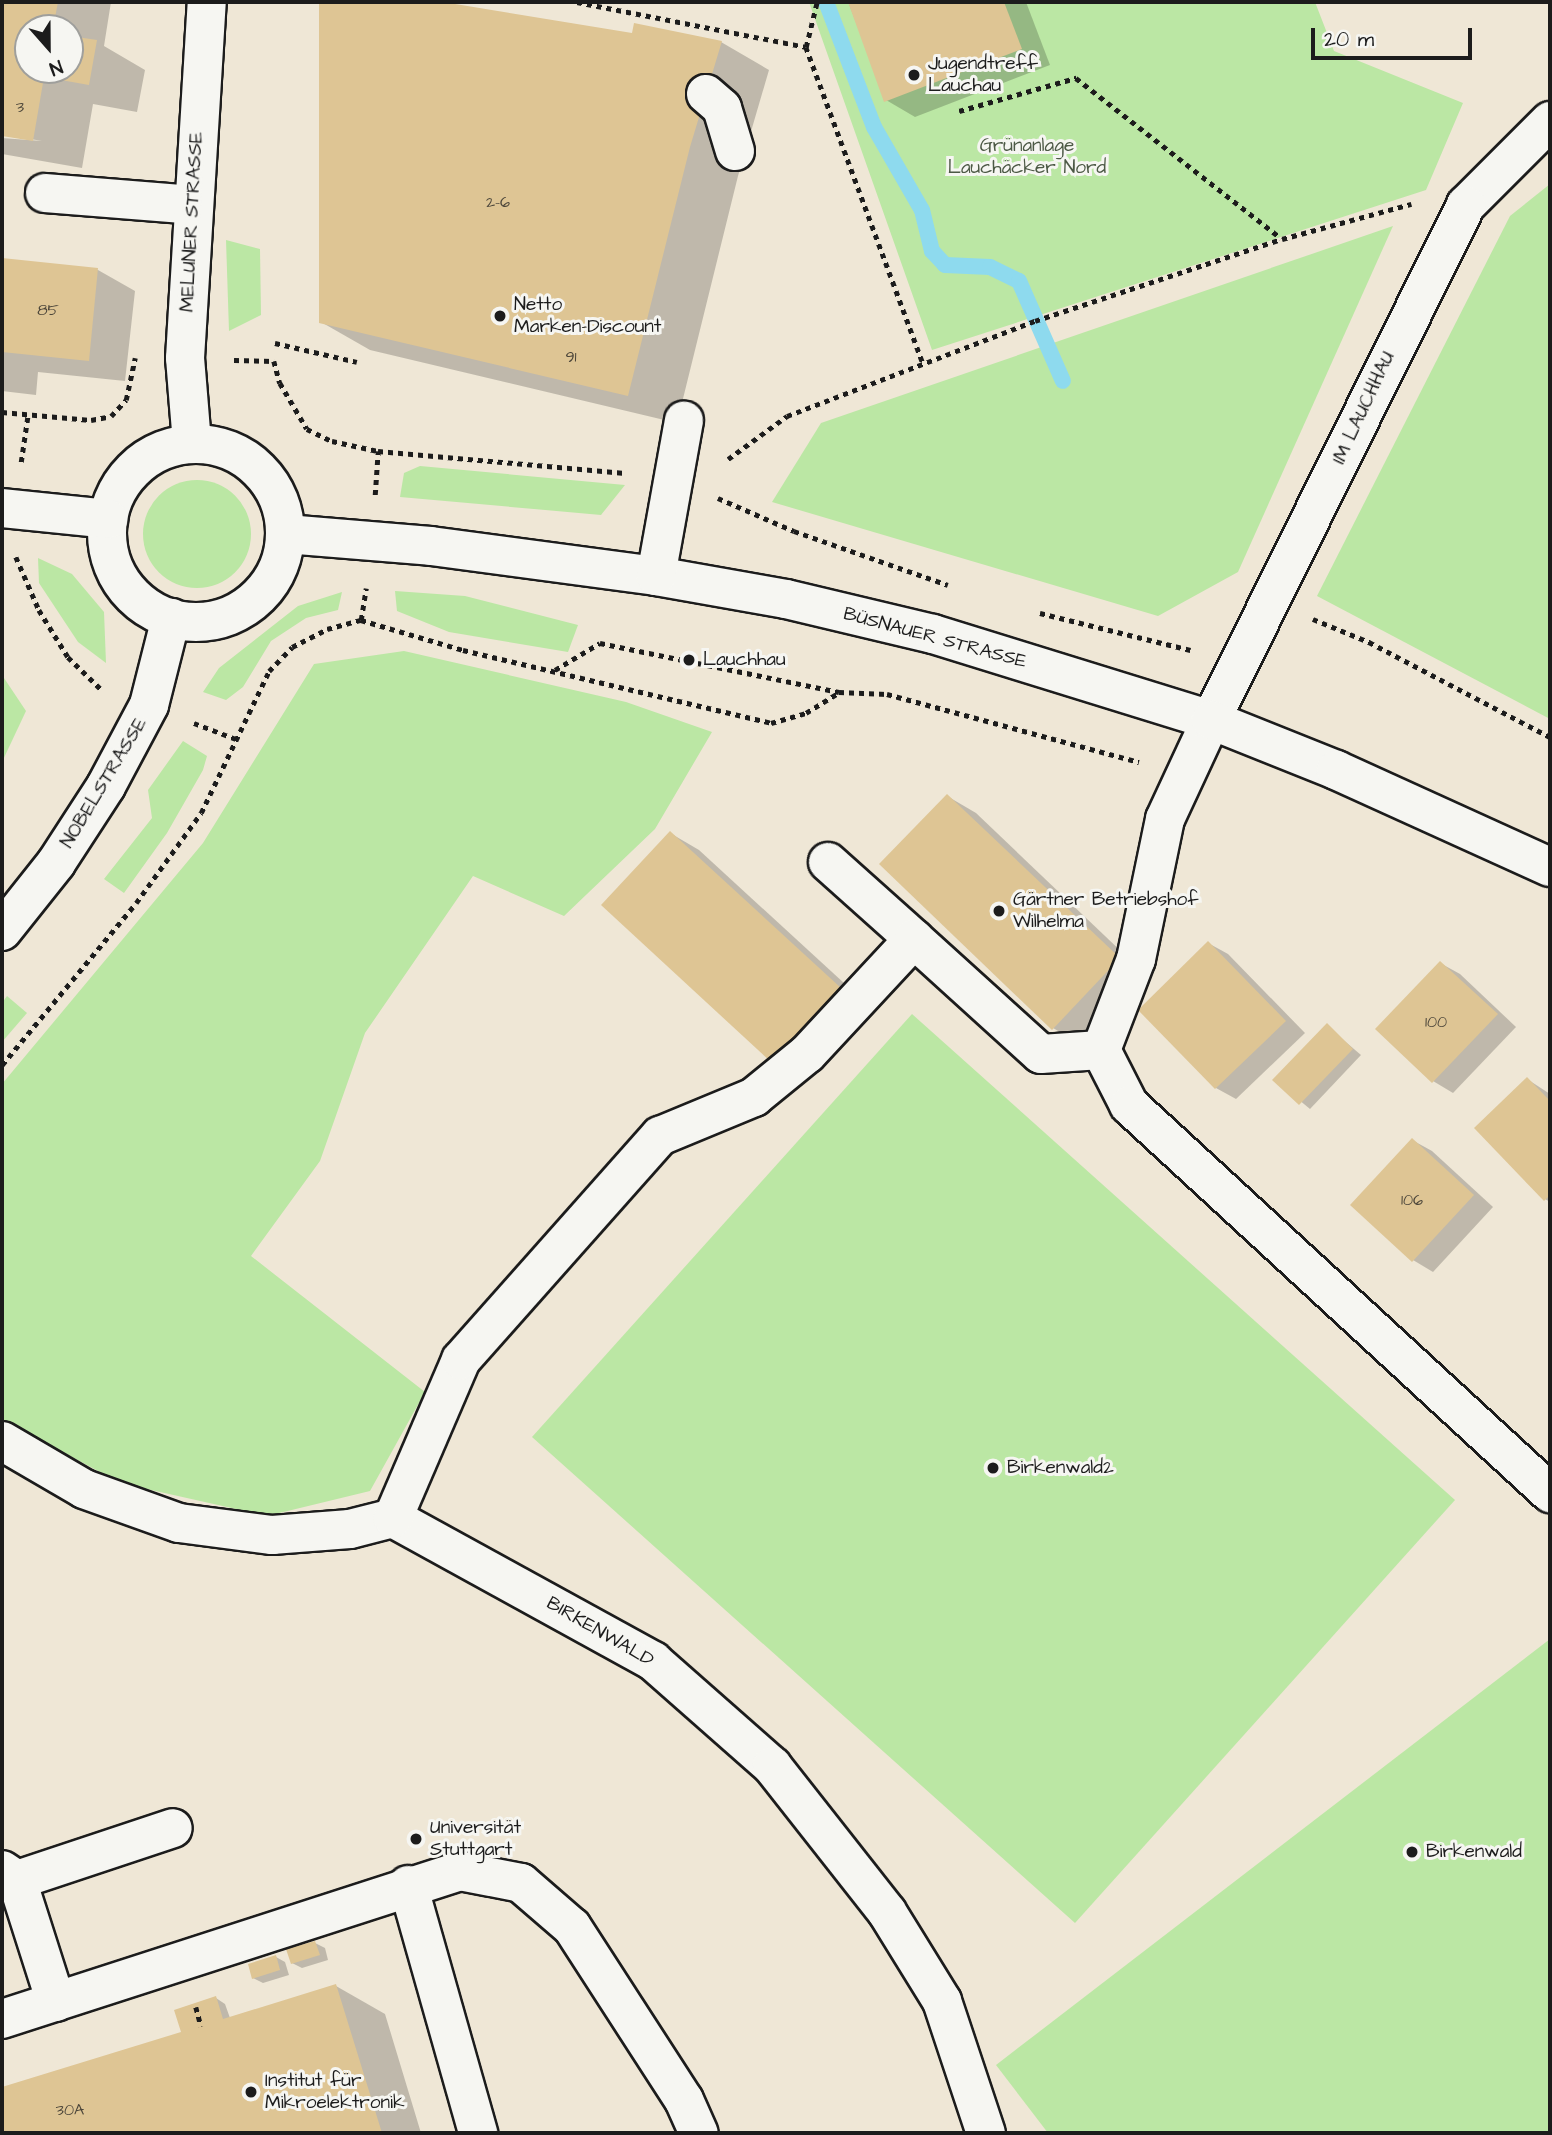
<!DOCTYPE html>
<html>
<head>
<meta charset="utf-8">
<style>
  body { margin:0 }
  #map { position:relative; width:1552px; height:2135px; overflow:hidden; background:#efe7d6; font-family:"Architects Daughter",sans-serif }
  div>[style] { position:absolute }
  [style*='--x'] { left:calc(var(--x)*1px); top:calc(var(--y)*1px); width:calc(var(--w)*1px); rotate:calc(var(--a)*1deg) }
  .green>* { inset:0; background:#bbe7a4 }
  .round { border-radius:50% }
  .shadow>* { inset:0; background:#0003 }
  .stream>* { height:16px; margin:-8px; padding:0 8px; transform-origin:8px; border-radius:8px; background:#8edaee }
  .building>* { inset:0; background:#dec594 }
  .path>* { height:4.5px; margin-top:-2.25px; transform-origin:0; background:repeating-linear-gradient(90deg,#1c1c1c 0 5px,transparent 0 10px) }
  .roads { filter:drop-shadow(2px 0 #1c1c1c) drop-shadow(-2px 0 #1c1c1c) drop-shadow(0 2px #1c1c1c) drop-shadow(0 -2px #1c1c1c) }
  .minor>* { height:38px; margin:-19px; padding:0 19px; transform-origin:19px; border-radius:19px; background:#f6f6f2 }
  .minor>.ring { margin:-19px; padding:0; box-sizing:content-box; background:none; border:38px solid #f6f6f2; border-radius:50% }
  .dots>* { width:19px; height:19px; translate:-50% -50%; box-sizing:border-box; border:4px solid #f6f6f2; border-radius:50% }
  span { translate:-50% -50%; white-space:nowrap; text-align:center; line-height:1.15; -webkit-text-stroke:6px #f6f6f2; paint-order:stroke }
  .number-label { font-size:16px; color:#4c463a }
  .number-label span { -webkit-text-stroke-width:0 }
  .poi-label { font-size:19px; color:#1c1c1c }
  .left { translate:0 -50%; text-align:left }
  .park-label { font-size:19px; color:#4c5945 }
  .street-label { font-size:19px; color:#1c1c1c }
  .frame { position:absolute; inset:0; border:4px solid #1c1c1c; pointer-events:none }
  .north { position:absolute; left:14px; top:14px; width:70px; height:70px; box-sizing:border-box; background:#f6f6f2; border:2px solid #9f9f9c; border-radius:50%; rotate:159deg; font-size:19px; font-weight:700; line-height:28px; text-align:center; color:#1c1c1c }
  .north::after { content:''; display:block; margin:auto; width:24px; height:32px; background:#1c1c1c; clip-path:polygon(50% 0,100% 100%,50% 72%,0 100%) }
  .scale { position:absolute; left:1311px; top:28px; width:161px; height:32px; box-sizing:border-box; border:4px solid #1c1c1c; border-top:0; padding-left:9px; font-size:21px; line-height:24px; white-space:nowrap; color:#1c1c1c; -webkit-text-stroke:5px #f6f6f2; paint-order:stroke }
</style>
</head>
<body>
<div id="map">
  <div class="green">
    <div style="clip-path:polygon(809px 2px,1315px 2px,1334px 51px,1463px 103px,1426px 190px,932px 350px)"></div>
    <div style="clip-path:polygon(1550px 184px,1550px 719px,1317px 596px,1510px 216px)"></div>
    <div style="clip-path:polygon(1393px 226px,1238px 572px,1158px 616px,772px 502px,821px 423px)"></div>
    <div style="clip-path:polygon(226px 240px,260px 249px,261px 315px,229px 331px)"></div>
    <div style="clip-path:polygon(420px 466px,625px 485px,601px 515px,400px 497px,404px 473px)"></div>
    <div class="round" style="left:143px;top:480px;width:108px;height:108px"></div>
    <div style="clip-path:polygon(38px 558px,72px 574px,104px 612px,106px 663px,78px 642px,39px 583px)"></div>
    <div style="clip-path:polygon(395px 591px,465px 596px,578px 625px,568px 652px,449px 632px,397px 611px)"></div>
    <div style="clip-path:polygon(342px 592px,338px 610px,306px 618px,271px 641px,243px 687px,226px 700px,203px 692px,219px 668px,298px 606px)"></div>
    <div style="clip-path:polygon(404px 651px,626px 702px,712px 732px,655px 829px,564px 916px,473px 876px,365px 1033px,320px 1161px,251px 1256px,425px 1392px,370px 1491px,267px 1516px,120px 1483px,2px 1419px,2px 1084px,203px 843px,314px 664px)"></div>
    <div style="clip-path:polygon(2px 675px,26px 711px,2px 762px)"></div>
    <div style="clip-path:polygon(183px 741px,207px 756px,203px 770px,167px 833px,124px 893px,104px 879px,152px 818px,148px 790px)"></div>
    <div style="clip-path:polygon(7px 996px,27px 1013px,2px 1042px,2px 1003px)"></div>
    <div style="clip-path:polygon(912px 1014px,1455px 1500px,1075px 1923px,532px 1437px)"></div>
    <div style="clip-path:polygon(1550px 1639px,1550px 2133px,1048px 2133px,996px 2065px)"></div>
  </div>
  <div class="shadow">
    <div style="clip-path:polygon(evenodd,2px 2px,111px 2px,104px 46px,145px 70px,137px 112px,93px 104px,82px 168px,2px 154px,2px 138px,42px 141px,2px 134px,2px 2px,28px 28px,70px 28px,70px 70px,28px 70px,28px 28px)"></div>
    <div style="clip-path:polygon(321px 2px,432px 2px,633px 35px,721px 42px,769px 70px,738px 176px,677px 423px,370px 350px,321px 322px)"></div>
    <div style="clip-path:polygon(1026px 2px,1050px 65px,915px 117px,886px 100px,849px 4px)"></div>
    <div style="clip-path:polygon(2px 260px,98px 270px,135px 291px,125px 381px,38px 372px,36px 395px,2px 391px)"></div>
    <div style="clip-path:polygon(947px 796px,976px 813px,1147px 976px,1082px 1045px,1053px 1028px)"></div>
    <div style="clip-path:polygon(670px 833px,699px 850px,869px 1006px,801px 1078px)"></div>
    <div style="clip-path:polygon(1208px 943px,1228px 954px,1305px 1033px,1236px 1099px,1216px 1088px)"></div>
    <div style="clip-path:polygon(1440px 963px,1460px 974px,1516px 1027px,1453px 1093px,1433px 1081px)"></div>
    <div style="clip-path:polygon(1327px 1026px,1361px 1055px,1310px 1109px,1275px 1080px)"></div>
    <div style="clip-path:polygon(1527px 1079px,1550px 1094px,1550px 1202px,1545px 1199px)"></div>
    <div style="clip-path:polygon(1412px 1140px,1432px 1151px,1493px 1207px,1433px 1272px,1413px 1260px)"></div>
    <div style="clip-path:polygon(315px 1943px,325px 1948px,328px 1960px,302px 1968px,292px 1963px)"></div>
    <div style="clip-path:polygon(276px 1957px,285px 1962px,289px 1975px,263px 1983px,253px 1978px)"></div>
    <div style="clip-path:polygon(336px 1986px,385px 2014px,421px 2133px,2px 2133px,2px 2089px,183px 2033px,216px 1998px,225px 2004px,230px 2018px)"></div>
  </div>
  <div class="stream">
    <div style="--x:826;--y:2;--w:134;--a:69"></div>
    <div style="--x:874;--y:127;--w:96;--a:60"></div>
    <div style="--x:922;--y:210;--w:42;--a:76.3"></div>
    <div style="--x:932;--y:251;--w:19;--a:47"></div>
    <div style="--x:945;--y:265;--w:45;--a:2.5"></div>
    <div style="--x:990;--y:267;--w:32;--a:26"></div>
    <div style="--x:1019;--y:281;--w:109;--a:66.3"></div>
  </div>
  <div class="building">
    <div style="clip-path:polygon(2px 2px,58px 2px,53px 28px,28px 28px,28px 70px,70px 70px,70px 36px,97px 40px,89px 85px,44px 77px,33px 141px,2px 136px)"></div>
    <div style="clip-path:polygon(319px 2px,443px 2px,632px 33px,634px 23px,722px 41px,690px 147px,628px 396px,319px 323px)"></div>
    <div style="clip-path:polygon(848px 2px,1004px 2px,1022px 49px,884px 102px)"></div>
    <div style="clip-path:polygon(2px 258px,98px 268px,89px 361px,2px 352px)"></div>
    <div style="clip-path:polygon(947px 794px,1120px 958px,1052px 1030px,879px 864px)"></div>
    <div style="clip-path:polygon(670px 831px,841px 988px,771px 1062px,601px 905px)"></div>
    <div style="clip-path:polygon(1208px 941px,1286px 1021px,1215px 1089px,1138px 1010px)"></div>
    <div style="clip-path:polygon(1440px 961px,1498px 1014px,1432px 1083px,1375px 1029px)"></div>
    <div style="clip-path:polygon(1327px 1023px,1353px 1049px,1299px 1105px,1272px 1080px)"></div>
    <div style="clip-path:polygon(1527px 1077px,1550px 1101px,1550px 1195px,1544px 1201px,1474px 1128px)"></div>
    <div style="clip-path:polygon(1412px 1138px,1474px 1195px,1412px 1262px,1350px 1205px)"></div>
    <div style="clip-path:polygon(315px 1941px,320px 1955px,291px 1964px,286px 1949px)"></div>
    <div style="clip-path:polygon(276px 1955px,280px 1970px,252px 1979px,248px 1964px)"></div>
    <div style="clip-path:polygon(336px 1984px,382px 2133px,2px 2133px,2px 2087px,181px 2032px,174px 2010px,216px 1996px,223px 2019px)"></div>
  </div>
  <div class="path">
    <div style="--x:577;--y:2;--w:233;--a:11.1"></div>
    <div style="--x:806;--y:47;--w:338;--a:69.7"></div>
    <div style="--x:806;--y:47;--w:46;--a:-76.3"></div>
    <div style="--x:959;--y:111;--w:122;--a:-15.8"></div>
    <div style="--x:1076;--y:78;--w:260;--a:38"></div>
    <div style="--x:275;--y:343;--w:84;--a:13"></div>
    <div style="--x:234;--y:360;--w:40;--a:1.4"></div>
    <div style="--x:274;--y:361;--w:23;--a:75"></div>
    <div style="--x:280;--y:383;--w:53;--a:59.6"></div>
    <div style="--x:307;--y:429;--w:28;--a:26"></div>
    <div style="--x:332;--y:441;--w:47;--a:12.3"></div>
    <div style="--x:378;--y:451;--w:248;--a:5.1"></div>
    <div style="--x:2;--y:412;--w:89;--a:5.1"></div>
    <div style="--x:91;--y:420;--w:20;--a:-11"></div>
    <div style="--x:111;--y:416;--w:22;--a:-47"></div>
    <div style="--x:126;--y:400;--w:43;--a:-77.9"></div>
    <div style="--x:728;--y:459;--w:73;--a:-36.1"></div>
    <div style="--x:787;--y:416;--w:266;--a:-21"></div>
    <div style="--x:1035;--y:321;--w:260;--a:-18.4"></div>
    <div style="--x:1282;--y:239;--w:134;--a:-15.2"></div>
    <div style="--x:21;--y:462;--w:49;--a:-81.7"></div>
    <div style="--x:375;--y:495;--w:44;--a:-86.1"></div>
    <div style="--x:718;--y:498;--w:83;--a:23.5"></div>
    <div style="--x:794;--y:531;--w:163;--a:19.3"></div>
    <div style="--x:16;--y:557;--w:58;--a:66.5"></div>
    <div style="--x:39;--y:610;--w:55;--a:58.3"></div>
    <div style="--x:68;--y:657;--w:49;--a:44.2"></div>
    <div style="--x:1040;--y:613;--w:155;--a:13.8"></div>
    <div style="--x:1313;--y:619;--w:61;--a:22.3"></div>
    <div style="--x:1369;--y:642;--w:204;--a:27.7"></div>
    <div style="--x:361;--y:620;--w:106;--a:16.4"></div>
    <div style="--x:463;--y:650;--w:317;--a:13.3"></div>
    <div style="--x:771;--y:723;--w:36;--a:-16"></div>
    <div style="--x:806;--y:713;--w:39;--a:-32"></div>
    <div style="--x:839;--y:692;--w:48;--a:2.4"></div>
    <div style="--x:887;--y:694;--w:261;--a:15.1"></div>
    <div style="--x:555;--y:670;--w:52;--a:-31"></div>
    <div style="--x:600;--y:643;--w:244;--a:11.6"></div>
    <div style="--x:194;--y:723;--w:45;--a:20.9"></div>
    <div style="--x:2;--y:1065;--w:210;--a:-50.4"></div>
    <div style="--x:136;--y:903;--w:111;--a:-54.2"></div>
    <div style="--x:201;--y:813;--w:157;--a:-64.4"></div>
    <div style="--x:269;--y:671;--w:33;--a:-46"></div>
    <div style="--x:292;--y:647;--w:39;--a:-27"></div>
    <div style="--x:327;--y:629;--w:35;--a:-15"></div>
    <div style="--x:361;--y:620;--w:32;--a:-81"></div>
    <div style="--x:196;--y:2007;--w:20;--a:75"></div>
  </div>
  <div class="roads">
    <div class="minor">
      <div style="--x:706;--y:94;--w:21;--a:41"></div>
      <div style="--x:722;--y:108;--w:45;--a:73.2"></div>
      <div style="--x:1550;--y:121;--w:119;--a:135"></div>
      <div style="--x:1466;--y:205;--w:575;--a:116.34"></div>
      <div style="--x:1211;--y:720;--w:109;--a:114.9"></div>
      <div style="--x:1165;--y:819;--w:143;--a:101.7"></div>
      <div style="--x:1136;--y:959;--w:97;--a:111"></div>
      <div style="--x:1101;--y:1050;--w:62;--a:63"></div>
      <div style="--x:1129;--y:1105;--w:573;--a:42.66"></div>
      <div style="--x:45;--y:193;--w:148;--a:4.6"></div>
      <div style="--x:192;--y:443;--w:85;--a:-94.7"></div>
      <div style="--x:185;--y:358;--w:357;--a:-86.5"></div>
      <div class="ring" style="left:107px;top:444px;width:140px;height:140px"></div>
      <div style="--x:2;--y:508;--w:107;--a:5.9"></div>
      <div style="--x:286;--y:534;--w:145;--a:4.7"></div>
      <div style="--x:431;--y:546;--w:227;--a:7.6"></div>
      <div style="--x:656;--y:576;--w:132;--a:10"></div>
      <div style="--x:786;--y:599;--w:151;--a:13.4"></div>
      <div style="--x:933;--y:634;--w:291;--a:17.2"></div>
      <div style="--x:1211;--y:720;--w:135;--a:21.8"></div>
      <div style="--x:1336;--y:770;--w:235;--a:24.4"></div>
      <div style="--x:656;--y:576;--w:158;--a:-79.8"></div>
      <div style="--x:828;--y:862;--w:115;--a:41.8"></div>
      <div style="--x:2;--y:931;--w:87;--a:-51.5"></div>
      <div style="--x:56;--y:863;--w:92;--a:-57"></div>
      <div style="--x:106;--y:786;--w:92;--a:-62"></div>
      <div style="--x:149;--y:705;--w:90;--a:-75.8"></div>
      <div style="--x:2;--y:1441;--w:95;--a:30.3"></div>
      <div style="--x:84;--y:1489;--w:101;--a:19.7"></div>
      <div style="--x:179;--y:1523;--w:94;--a:7.4"></div>
      <div style="--x:272;--y:1535;--w:78;--a:-4.4"></div>
      <div style="--x:350;--y:1529;--w:44;--a:-14.3"></div>
      <div style="--x:393;--y:1518;--w:297;--a:28.8"></div>
      <div style="--x:653;--y:1661;--w:159;--a:41.4"></div>
      <div style="--x:772;--y:1766;--w:186;--a:51.8"></div>
      <div style="--x:887;--y:1912;--w:105;--a:58.3"></div>
      <div style="--x:942;--y:2001;--w:139;--a:71.6"></div>
      <div style="--x:393;--y:1518;--w:172;--a:-66.7"></div>
      <div style="--x:461;--y:1360;--w:300;--a:-48.4"></div>
      <div style="--x:660;--y:1136;--w:102;--a:-22.5"></div>
      <div style="--x:754;--y:1097;--w:68;--a:-39.1"></div>
      <div style="--x:807;--y:1054;--w:157;--a:-47.1"></div>
      <div style="--x:914;--y:939;--w:171;--a:42.2"></div>
      <div style="--x:1041;--y:1054;--w:60;--a:-3.8"></div>
      <div style="--x:2;--y:1870;--w:18;--a:34"></div>
      <div style="--x:17;--y:1880;--w:128;--a:72.3"></div>
      <div style="--x:17;--y:1880;--w:164;--a:-18.4"></div>
      <div style="--x:408;--y:1885;--w:258;--a:74.2"></div>
      <div style="--x:2;--y:2019;--w:481;--a:-17.9"></div>
      <div style="--x:460;--y:1871;--w:62;--a:11.1"></div>
      <div style="--x:521;--y:1883;--w:67;--a:40.8"></div>
      <div style="--x:572;--y:1927;--w:206;--a:57.1"></div>
      <div style="--x:684;--y:2100;--w:36;--a:66"></div>
    </div>
  </div>
  <div class="dots">
    <div style="left:914px;top:75px;background:#1c1c1c"></div>
    <div style="left:500px;top:316px;background:#1c1c1c"></div>
    <div style="left:689px;top:660px;background:#1c1c1c"></div>
    <div style="left:999px;top:911px;background:#1c1c1c"></div>
    <div style="left:993px;top:1468px;background:#1c1c1c"></div>
    <div style="left:416px;top:1839px;background:#1c1c1c"></div>
    <div style="left:1412px;top:1852px;background:#1c1c1c"></div>
    <div style="left:251px;top:2092px;background:#1c1c1c"></div>
  </div>
  <div class="number-label">
    <span style="left:20px;top:107px">3</span>
    <span style="left:498px;top:202px">2-6</span>
    <span style="left:48px;top:310px">85</span>
    <span style="left:571px;top:357px">91</span>
    <span style="left:1436px;top:1022px">100</span>
    <span style="left:1412px;top:1200px">106</span>
    <span style="left:70px;top:2110px">30A</span>
  </div>
  <div class="poi-label">
    <span class="left" style="left:928px;top:75px">Jugendtreff<br>Lauchau</span>
    <span class="left" style="left:514px;top:316px">Netto<br>Marken-Discount</span>
    <span class="left" style="left:703px;top:660px">Lauchhau</span>
    <span class="left" style="left:1013px;top:911px">Gärtner Betriebshof<br>Wilhelma</span>
    <span class="left" style="left:1007px;top:1468px">Birkenwald2</span>
    <span class="left" style="left:430px;top:1839px">Universität<br>Stuttgart</span>
    <span class="left" style="left:1426px;top:1852px">Birkenwald</span>
    <span class="left" style="left:265px;top:2092px">Institut für<br>Mikroelektronik</span>
  </div>
  <div class="park-label">
    <span style="left:1027px;top:157px">Grünanlage<br>Lauchäcker Nord</span>
  </div>
  <div class="street-label">
    <span style="left:192px;top:222px;rotate:-87deg">MELUNER STRASSE</span>
    <span style="left:1364px;top:408px;rotate:-65deg">IM LAUCHHAU</span>
    <span style="left:935px;top:638px;rotate:15deg">BÜSNAUER STRASSE</span>
    <span style="left:104px;top:783px;rotate:-59deg">NOBELSTRASSE</span>
    <span style="left:600px;top:1632px;rotate:30deg">BIRKENWALD</span>
  </div>
  <div class="frame"></div>
  <div class="north">N</div>
  <div class="scale">20 m</div>
</div>
</body>
</html>
